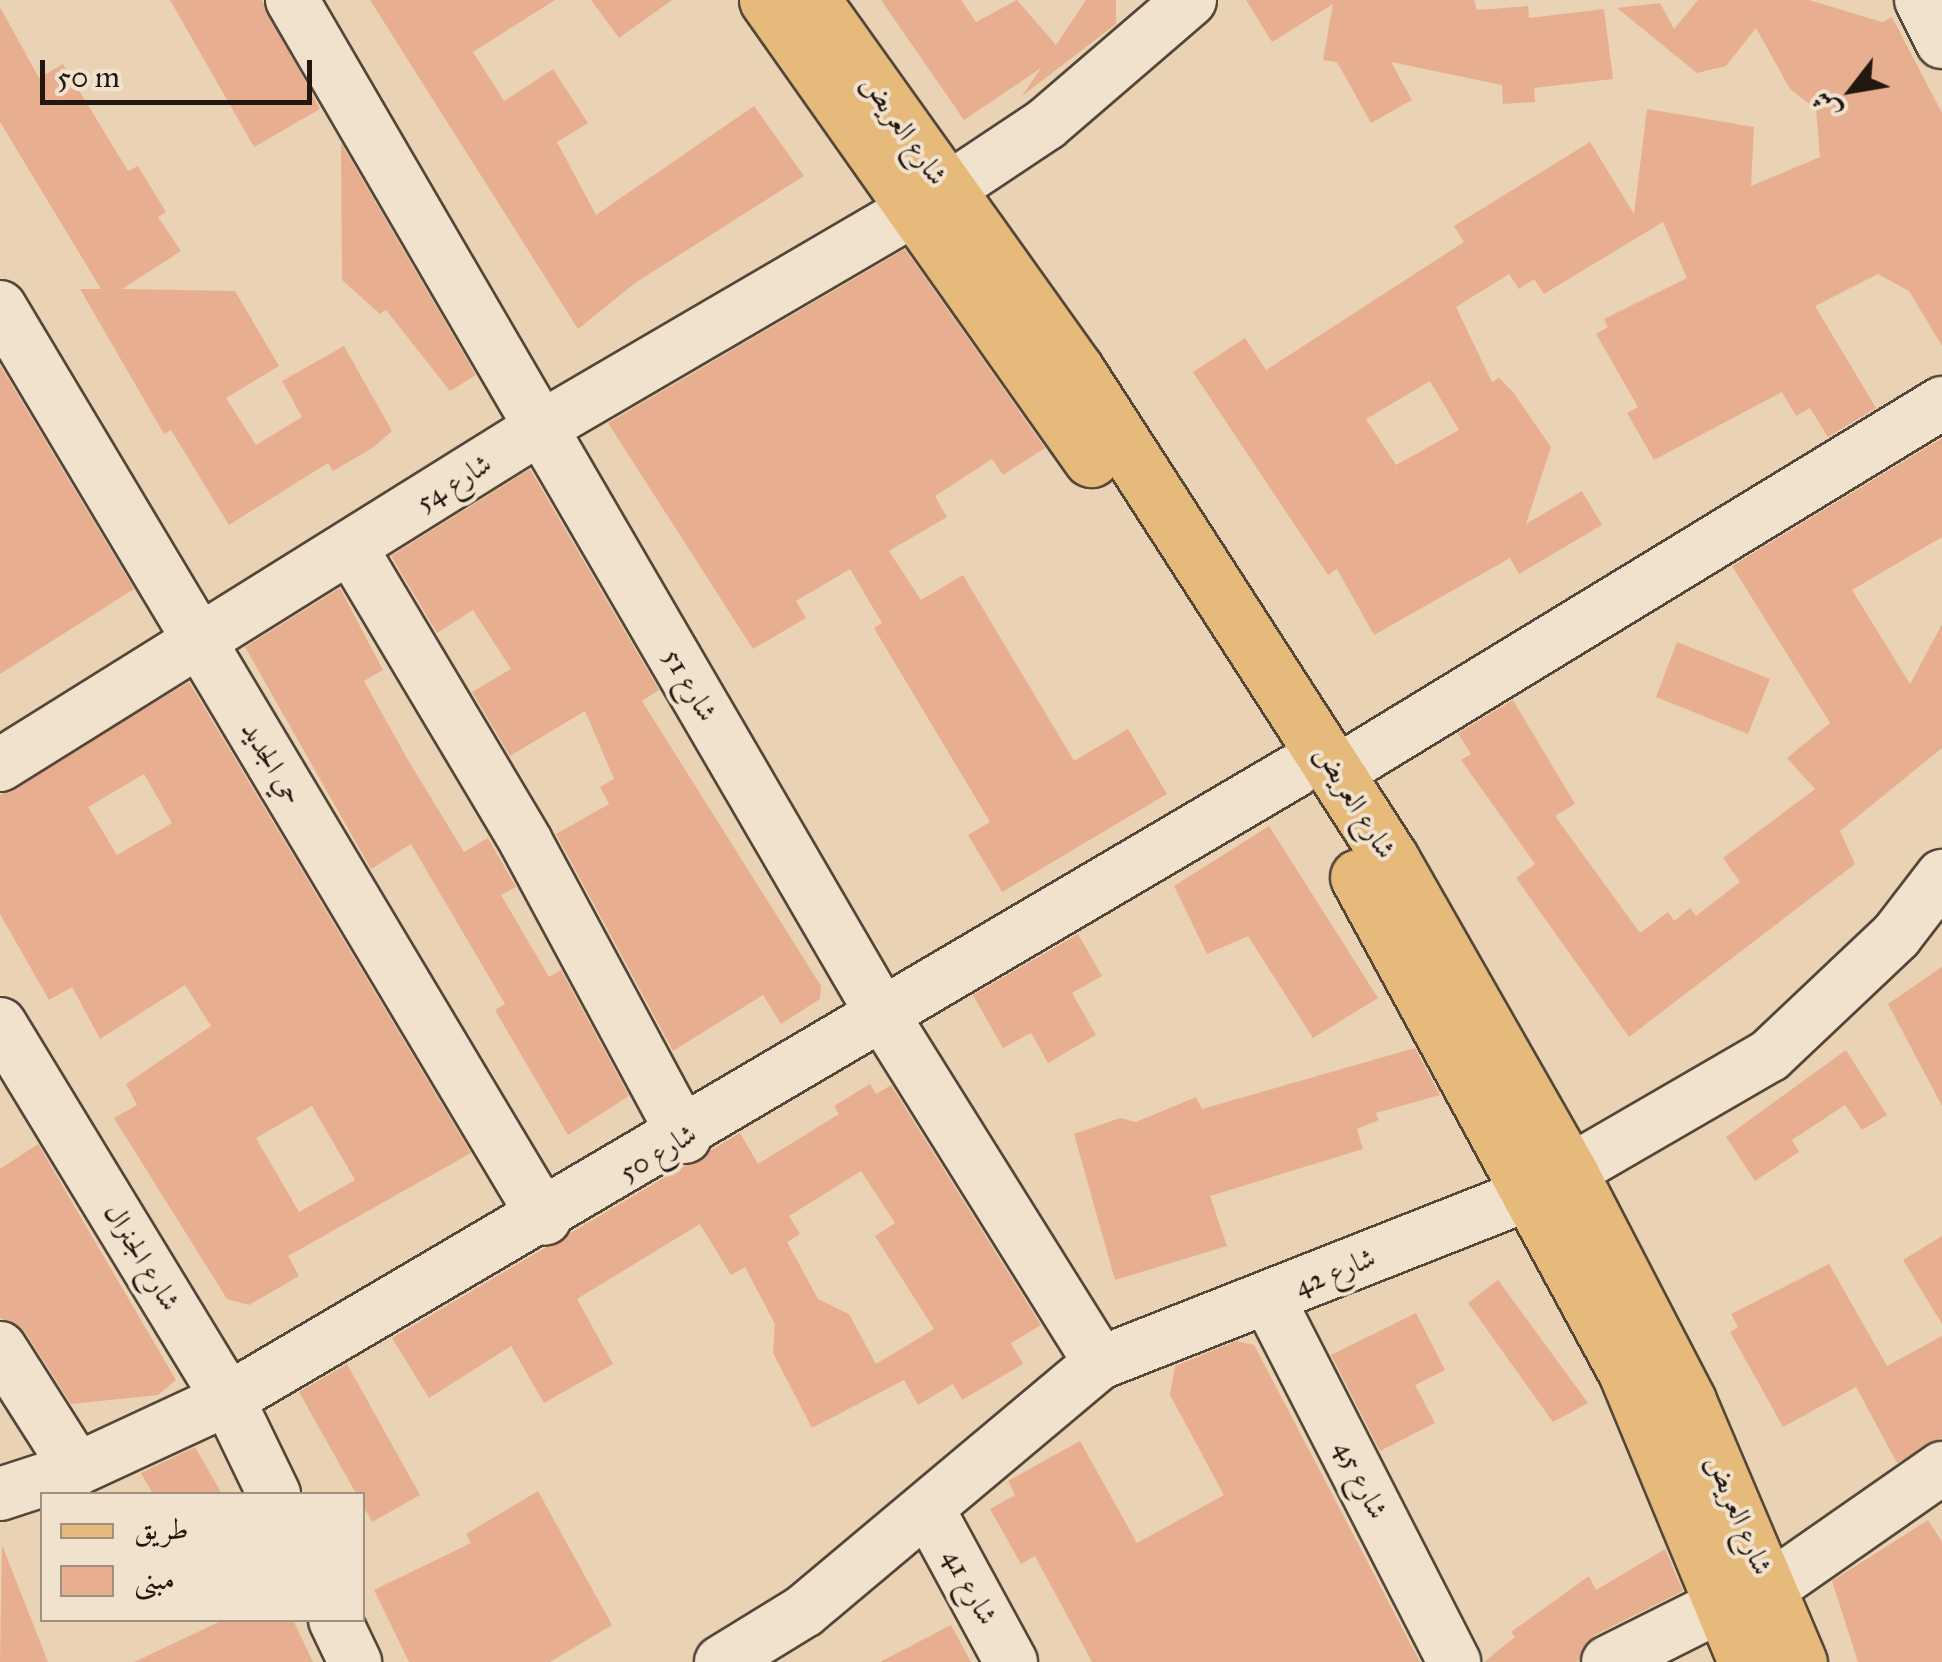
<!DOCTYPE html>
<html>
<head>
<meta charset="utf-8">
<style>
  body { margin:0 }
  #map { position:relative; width:1942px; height:1662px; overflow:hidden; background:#ead3b4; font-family:"IM FELL Great Primer",Amiri,serif }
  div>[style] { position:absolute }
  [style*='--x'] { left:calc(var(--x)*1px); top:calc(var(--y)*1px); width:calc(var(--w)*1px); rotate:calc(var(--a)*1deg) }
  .building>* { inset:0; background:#e7af90 }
  .roads { filter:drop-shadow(2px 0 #544739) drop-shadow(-2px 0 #544739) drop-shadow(0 2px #544739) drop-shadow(0 -2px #544739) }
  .minor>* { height:52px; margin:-26px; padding:0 26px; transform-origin:26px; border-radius:26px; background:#f1e2ce }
  .major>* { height:55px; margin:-27.5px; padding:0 27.5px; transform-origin:27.5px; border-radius:27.5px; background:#e5ba7a }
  span { translate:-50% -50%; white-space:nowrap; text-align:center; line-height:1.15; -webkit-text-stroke:8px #f1e2ce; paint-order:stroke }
  .street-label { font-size:28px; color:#221810 }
  .legend { position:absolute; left:40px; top:1492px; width:325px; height:130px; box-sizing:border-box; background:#f1e2ce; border:2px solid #9e9182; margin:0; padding:12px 18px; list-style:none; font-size:30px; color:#221810 }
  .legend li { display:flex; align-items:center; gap:20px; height:50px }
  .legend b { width:50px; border:2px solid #9e9182 }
  .north { position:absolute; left:1802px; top:40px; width:100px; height:100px; -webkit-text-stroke:8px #f1e2ce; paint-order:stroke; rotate:239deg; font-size:28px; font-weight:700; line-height:40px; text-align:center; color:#221810 }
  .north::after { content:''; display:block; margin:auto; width:35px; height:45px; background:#221810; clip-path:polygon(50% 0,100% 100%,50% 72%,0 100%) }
  .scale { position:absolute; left:40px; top:60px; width:272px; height:45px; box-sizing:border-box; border:5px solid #221810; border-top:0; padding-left:12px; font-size:30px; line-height:35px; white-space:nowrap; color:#221810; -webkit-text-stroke:8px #f1e2ce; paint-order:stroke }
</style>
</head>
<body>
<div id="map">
  <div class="building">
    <div style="clip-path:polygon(170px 0,262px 0,320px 109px,254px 147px)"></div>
    <div style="clip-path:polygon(370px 0,555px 0,473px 52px,504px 101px,553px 69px,588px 123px,557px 142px,596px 215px,754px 106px,804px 176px,635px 283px,578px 329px)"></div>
    <div style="clip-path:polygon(591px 0,672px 0,619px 38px)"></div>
    <div style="clip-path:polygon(881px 0,961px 0,976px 22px,1017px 0,1056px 45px,1086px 0,1116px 0,1116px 24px,1022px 96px,1041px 68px,964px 120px)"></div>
    <div style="clip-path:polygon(1246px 0,1474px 0,1477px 10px,1528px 6px,1529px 18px,1604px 9px,1613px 79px,1534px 88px,1535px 102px,1503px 104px,1502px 85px,1391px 62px,1412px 100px,1371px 123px,1337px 62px,1323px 60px,1333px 4px,1272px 42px)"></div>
    <div style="clip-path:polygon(evenodd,1698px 0,1809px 0,1882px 22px,1892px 17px,1942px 113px,1942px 346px,1909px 291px,1878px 274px,1815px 306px,1876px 408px,1828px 437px,1810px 408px,1796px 416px,1782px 392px,1654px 460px,1627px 413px,1638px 407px,1596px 334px,1608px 327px,1604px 319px,1687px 278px,1663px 222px,1544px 294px,1534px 279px,1519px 289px,1509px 274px,1456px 307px,1492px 382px,1499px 378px,1513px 392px,1551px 447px,1526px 524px,1582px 491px,1602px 525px,1519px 574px,1510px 558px,1374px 635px,1337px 569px,1328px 575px,1193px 372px,1245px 338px,1266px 370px,1464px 242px,1454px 226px,1590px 142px,1634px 214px,1647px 109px,1754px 127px,1751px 186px,1820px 157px,1816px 109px,1790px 89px,1756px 28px,1726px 66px,1697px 73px,1617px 8px,1660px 3px,1674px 29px,1698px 0,1430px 381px,1459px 430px,1396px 465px,1366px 419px,1430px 381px)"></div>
    <div style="clip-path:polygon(0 7px,39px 78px,63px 64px,128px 171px,138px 166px,166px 212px,158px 217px,181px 251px,122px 289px,235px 291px,279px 366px,226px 398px,256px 445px,302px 417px,282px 381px,344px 346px,392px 431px,374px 447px,333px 471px,328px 463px,229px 525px,171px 430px,164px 434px,80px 289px,101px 289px,0 122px)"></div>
    <div style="clip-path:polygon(341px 143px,476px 375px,450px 391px,386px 310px,380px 314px,342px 280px)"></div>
    <div style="clip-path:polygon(905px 249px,1045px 448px,1003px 475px,992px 459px,935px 496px,947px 517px,889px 551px,921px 600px,963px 575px,1074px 761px,1128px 729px,1167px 794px,1002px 892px,968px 835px,990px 822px,874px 628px,882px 623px,850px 569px,796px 601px,806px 618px,753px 649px,608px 423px)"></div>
    <div style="clip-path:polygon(0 365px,134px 589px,0 674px)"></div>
    <div style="clip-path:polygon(1942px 438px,1942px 537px,1852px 590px,1910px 684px,1942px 624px,1942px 748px,1840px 831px,1855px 864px,1629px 1037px,1516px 878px,1535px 864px,1461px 760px,1471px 754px,1458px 733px,1513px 700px,1575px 804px,1555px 816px,1640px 933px,1668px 912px,1674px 921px,1690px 908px,1696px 916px,1740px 882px,1723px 858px,1815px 789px,1787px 758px,1830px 723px,1732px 566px)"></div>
    <div style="clip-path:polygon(530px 469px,659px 690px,642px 701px,821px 986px,820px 999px,781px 1024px,763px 995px,673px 1051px,556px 834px,609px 804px,600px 787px,614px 779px,585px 711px,510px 756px,472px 692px,511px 669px,473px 610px,437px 633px,391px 556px)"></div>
    <div style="clip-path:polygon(340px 588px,383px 670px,364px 681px,408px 760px,464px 852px,488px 838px,516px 887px,501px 895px,549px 977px,561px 970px,629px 1096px,568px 1135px,495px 1010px,505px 1004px,411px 844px,371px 869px,245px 647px)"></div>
    <div style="clip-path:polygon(1677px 642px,1770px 679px,1748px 734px,1656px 697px)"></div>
    <div style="clip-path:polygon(evenodd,189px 682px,471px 1153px,288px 1256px,299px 1276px,249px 1305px,227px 1299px,114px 1118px,137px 1105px,126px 1084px,211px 1026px,185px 985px,100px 1039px,72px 987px,49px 1000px,0 914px,0 795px,189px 682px,144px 774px,172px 823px,117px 855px,88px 807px,144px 774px,189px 682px,312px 1106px,355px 1180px,299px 1212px,256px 1138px,312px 1106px)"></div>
    <div style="clip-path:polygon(1269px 826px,1378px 998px,1313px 1038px,1248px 936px,1207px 954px,1174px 886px)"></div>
    <div style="clip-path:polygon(1078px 934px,1102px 976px,1072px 993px,1096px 1035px,1048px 1063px,1031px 1033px,1003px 1048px,973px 995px)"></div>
    <div style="clip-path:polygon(1942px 967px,1942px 1106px,1888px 1004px)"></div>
    <div style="clip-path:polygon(1415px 1048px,1440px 1095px,1376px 1113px,1379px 1120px,1357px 1129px,1363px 1149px,1210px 1196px,1227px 1246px,1115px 1280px,1074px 1134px,1120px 1118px,1136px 1122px,1196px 1097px,1202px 1109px)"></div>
    <div style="clip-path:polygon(1846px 1050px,1887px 1115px,1862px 1130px,1845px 1105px,1792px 1140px,1799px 1152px,1755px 1181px,1726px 1137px)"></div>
    <div style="clip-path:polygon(evenodd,870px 1084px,876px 1094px,891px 1085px,1041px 1325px,1011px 1343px,1023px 1364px,962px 1400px,953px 1384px,918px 1405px,904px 1380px,812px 1428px,773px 1353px,775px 1324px,745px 1267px,731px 1275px,700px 1224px,577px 1299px,613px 1364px,544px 1403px,511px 1346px,429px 1398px,392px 1338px,740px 1133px,758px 1164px,839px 1114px,834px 1106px,870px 1084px,861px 1171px,895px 1223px,875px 1236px,934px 1329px,876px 1364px,849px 1314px,818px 1299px,787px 1242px,800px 1234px,789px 1216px,861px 1171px)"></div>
    <div style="clip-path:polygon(38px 1144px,176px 1380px,158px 1395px,71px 1404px,25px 1332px,0 1318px,0 1169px)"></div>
    <div style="clip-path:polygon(1942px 1236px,1942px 1324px,1903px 1260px)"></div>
    <div style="clip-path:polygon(1829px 1264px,1887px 1366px,1942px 1336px,1942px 1438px,1897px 1463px,1856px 1387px,1783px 1427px,1730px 1332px,1738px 1327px,1731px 1314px)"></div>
    <div style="clip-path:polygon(1498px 1280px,1588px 1403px,1553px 1422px,1468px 1303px)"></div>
    <div style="clip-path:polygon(1416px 1313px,1445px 1370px,1415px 1385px,1435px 1423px,1380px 1451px,1331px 1355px)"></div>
    <div style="clip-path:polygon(1236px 1341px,1254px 1345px,1420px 1662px,1092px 1662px,1035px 1556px,1021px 1564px,990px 1509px,1015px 1495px,1008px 1481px,1080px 1441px,1137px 1543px,1224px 1495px,1170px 1395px,1175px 1366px)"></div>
    <div style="clip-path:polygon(347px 1364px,420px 1495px,372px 1522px,299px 1392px)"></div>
    <div style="clip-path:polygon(195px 1447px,222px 1494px,153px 1494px,141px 1473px)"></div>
    <div style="clip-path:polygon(538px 1491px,612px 1625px,550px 1662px,409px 1662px,374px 1590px,471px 1543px,466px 1534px)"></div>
    <div style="clip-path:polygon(1928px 1520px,1942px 1542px,1942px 1662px,1858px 1662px,1832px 1581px)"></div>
    <div style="clip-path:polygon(2px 1545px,48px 1662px,0 1662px)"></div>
    <div style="clip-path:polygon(1665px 1549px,1683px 1591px,1595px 1635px,1578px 1662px,1484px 1662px,1515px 1637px,1511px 1632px,1589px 1576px,1596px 1590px)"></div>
    <div style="clip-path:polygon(223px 1620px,293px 1620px,313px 1662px,134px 1662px)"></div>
    <div style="clip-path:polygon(951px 1625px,971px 1662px,880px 1662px)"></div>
  </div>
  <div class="roads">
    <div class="minor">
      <div style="--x:292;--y:0;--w:1177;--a:59.8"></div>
      <div style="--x:884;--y:1017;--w:408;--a:58"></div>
      <div style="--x:1921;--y:0;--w:47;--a:63.4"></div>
      <div style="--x:0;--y:307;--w:1062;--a:59.14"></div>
      <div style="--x:351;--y:548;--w:342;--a:59.2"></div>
      <div style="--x:526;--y:842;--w:335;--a:61.7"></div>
      <div style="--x:0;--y:765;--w:637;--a:-31.97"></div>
      <div style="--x:540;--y:428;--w:471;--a:-30.3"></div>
      <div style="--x:947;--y:190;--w:119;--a:-33.7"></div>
      <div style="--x:1046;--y:124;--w:190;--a:-40.7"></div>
      <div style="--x:1337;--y:772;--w:709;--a:-31.38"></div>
      <div style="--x:0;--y:1024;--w:439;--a:58.7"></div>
      <div style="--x:228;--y:1399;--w:106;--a:64.2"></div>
      <div style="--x:1268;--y:1298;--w:409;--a:62.9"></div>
      <div style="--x:0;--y:1348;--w:143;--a:57.5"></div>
      <div style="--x:0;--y:1494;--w:81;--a:-18"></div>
      <div style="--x:77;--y:1469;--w:166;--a:-24.9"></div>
      <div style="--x:228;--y:1399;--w:1238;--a:-30.48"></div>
      <div style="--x:929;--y:1511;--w:172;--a:61.5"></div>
      <div style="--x:1770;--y:1588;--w:210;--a:-34.9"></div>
      <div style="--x:335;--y:1620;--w:47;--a:64.5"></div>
      <div style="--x:721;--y:1662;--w:97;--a:-31.6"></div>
      <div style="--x:804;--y:1611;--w:386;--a:-40"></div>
      <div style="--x:1100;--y:1363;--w:466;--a:-21.5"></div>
      <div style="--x:1534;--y:1192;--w:272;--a:-30.1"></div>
      <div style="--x:1769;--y:1056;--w:175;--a:-43.4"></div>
      <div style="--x:1896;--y:936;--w:76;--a:-52.5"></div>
      <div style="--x:1608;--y:1662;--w:132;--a:-26.6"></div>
    </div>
    <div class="major">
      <div style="--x:767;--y:0;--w:562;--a:54.78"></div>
      <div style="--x:812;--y:0;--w:455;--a:54.5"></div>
      <div style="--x:1076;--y:370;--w:582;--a:57.21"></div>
      <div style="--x:1391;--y:859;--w:364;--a:60.3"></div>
      <div style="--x:1571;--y:1175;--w:254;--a:62.6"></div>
      <div style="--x:1688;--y:1401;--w:284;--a:67"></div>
      <div style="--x:1358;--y:877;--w:563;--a:61.57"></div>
      <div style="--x:1626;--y:1372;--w:314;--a:67.5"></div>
    </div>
  </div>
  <div class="street-label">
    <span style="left:904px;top:130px;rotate:55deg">شارع العريض</span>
    <span style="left:454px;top:483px;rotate:-32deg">شارع 54</span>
    <span style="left:690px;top:685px;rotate:60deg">شارع 51</span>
    <span style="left:272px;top:763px;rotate:59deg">حي الجديد</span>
    <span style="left:1355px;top:802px;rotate:58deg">شارع العريض</span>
    <span style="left:658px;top:1153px;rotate:-31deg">شارع 50</span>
    <span style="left:142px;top:1257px;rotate:59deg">شارع الجنرال</span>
    <span style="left:1335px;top:1272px;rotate:-22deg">شارع 42</span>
    <span style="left:1361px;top:1480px;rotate:63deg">شارع 45</span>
    <span style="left:1739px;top:1515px;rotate:67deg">شارع العريض</span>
    <span style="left:970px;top:1587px;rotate:61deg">شارع 41</span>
  </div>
  <ul class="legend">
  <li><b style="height:12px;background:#e5ba7a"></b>طريق</li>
  <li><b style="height:28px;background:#e7af90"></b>مبنى</li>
  </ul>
  <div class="north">ش</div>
  <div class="scale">50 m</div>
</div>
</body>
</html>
